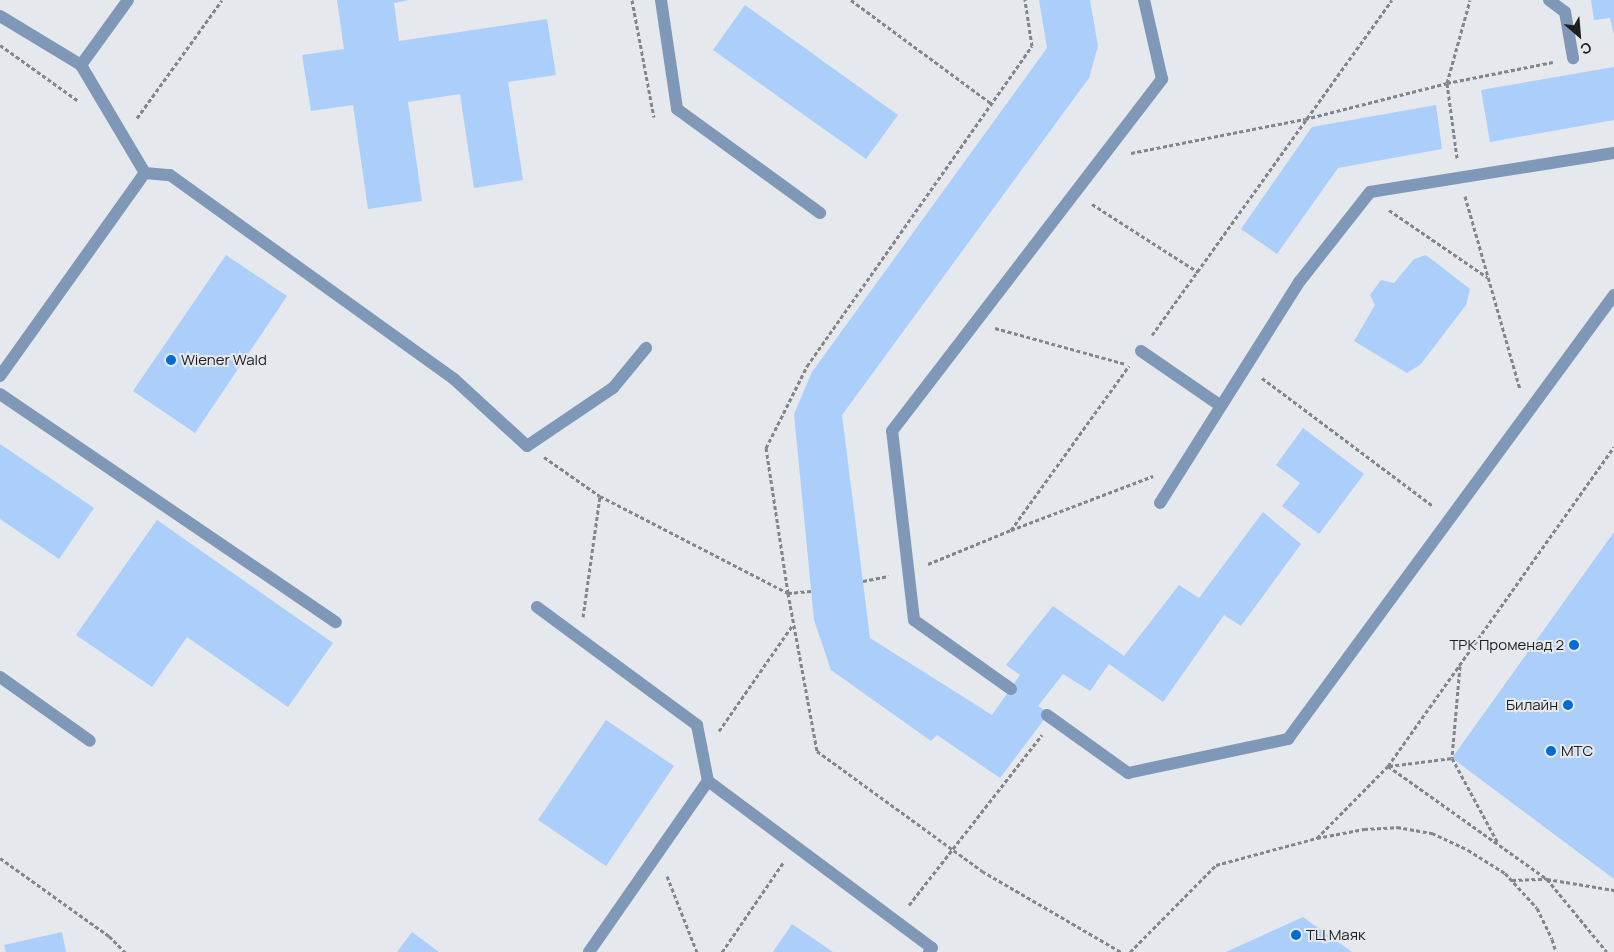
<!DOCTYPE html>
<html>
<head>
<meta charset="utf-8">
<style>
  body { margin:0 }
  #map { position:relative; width:1614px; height:952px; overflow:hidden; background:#e5e8ec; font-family:Manrope,sans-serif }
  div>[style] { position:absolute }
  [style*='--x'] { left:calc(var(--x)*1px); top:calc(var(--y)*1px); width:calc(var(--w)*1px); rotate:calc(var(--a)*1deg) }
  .building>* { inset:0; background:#accefb }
  .path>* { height:3px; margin-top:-1.5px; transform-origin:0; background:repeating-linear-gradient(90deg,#838587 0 4px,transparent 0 6.5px) }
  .lane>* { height:12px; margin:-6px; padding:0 6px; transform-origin:6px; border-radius:6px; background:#8098b8 }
  .dots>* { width:14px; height:14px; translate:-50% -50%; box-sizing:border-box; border:2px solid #e5e8ec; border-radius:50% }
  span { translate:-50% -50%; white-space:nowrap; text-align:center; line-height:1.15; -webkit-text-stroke:4px #e5e8ec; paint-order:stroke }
  .poi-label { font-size:15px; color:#1d1e1f }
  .left { translate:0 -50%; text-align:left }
  .right { translate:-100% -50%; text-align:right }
  .north { position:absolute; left:1554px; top:10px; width:50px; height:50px; -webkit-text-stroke:4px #e5e8ec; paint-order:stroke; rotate:153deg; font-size:14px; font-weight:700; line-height:20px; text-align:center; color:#1d1e1f }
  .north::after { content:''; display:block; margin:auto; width:18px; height:22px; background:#1d1e1f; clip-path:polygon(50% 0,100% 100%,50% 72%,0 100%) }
</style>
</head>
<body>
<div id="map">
  <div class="building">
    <div style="clip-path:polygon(337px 0,409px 0,394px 3px,399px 41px,547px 19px,556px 75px,508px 82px,523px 180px,474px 188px,460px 94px,408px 102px,422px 201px,368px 209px,353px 105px,311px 111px,302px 55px,344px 49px)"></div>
    <div style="clip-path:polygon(1039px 0,1090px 0,1098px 46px,1089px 78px,842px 415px,870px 638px,992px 715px,1020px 675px,1006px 665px,1053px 606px,1124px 656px,1179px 585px,1199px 598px,1263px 512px,1301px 544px,1241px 626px,1224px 615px,1163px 702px,1109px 664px,1090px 691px,1063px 674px,1038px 706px,1049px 713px,1000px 778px,937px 735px,931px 741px,831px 670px,814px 620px,794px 414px,812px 372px,1047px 48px)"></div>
    <div style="clip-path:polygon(1591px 0,1614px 0,1614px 35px,1610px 18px,1594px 20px)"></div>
    <div style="clip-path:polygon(745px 5px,898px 115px,866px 159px,713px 50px)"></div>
    <div style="clip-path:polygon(1614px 67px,1614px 120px,1490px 142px,1481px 90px)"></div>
    <div style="clip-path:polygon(1436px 105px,1442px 149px,1338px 168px,1277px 254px,1241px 229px,1312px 127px)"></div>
    <div style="clip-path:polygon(226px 255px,287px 296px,195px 433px,133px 391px)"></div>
    <div style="clip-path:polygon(1426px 255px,1470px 289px,1466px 305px,1421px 364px,1407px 373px,1354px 341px,1375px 305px,1370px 295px,1381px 280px,1394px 283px,1414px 259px)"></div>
    <div style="clip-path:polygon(1303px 428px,1364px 474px,1319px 534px,1282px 506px,1300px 483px,1276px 465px)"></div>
    <div style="clip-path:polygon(0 444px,94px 508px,59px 559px,0 519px)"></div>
    <div style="clip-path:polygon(157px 520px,333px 643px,288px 707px,187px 637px,152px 687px,76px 635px)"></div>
    <div style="clip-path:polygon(1614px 532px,1614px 879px,1452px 758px)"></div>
    <div style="clip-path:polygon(606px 720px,674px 766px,606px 866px,538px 820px)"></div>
    <div style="clip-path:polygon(1303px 917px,1352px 952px,1226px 952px)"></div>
    <div style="clip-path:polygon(792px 924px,833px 952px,773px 952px)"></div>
    <div style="clip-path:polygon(62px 932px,66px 952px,6px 952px,4px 945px)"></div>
    <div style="clip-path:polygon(412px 932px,439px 952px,397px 952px)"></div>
  </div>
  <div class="path">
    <div style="--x:632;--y:0;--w:119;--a:79.4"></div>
    <div style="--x:851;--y:0;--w:175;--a:36.4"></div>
    <div style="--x:0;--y:45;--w:95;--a:35.5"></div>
    <div style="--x:137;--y:118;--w:145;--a:-54.2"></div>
    <div style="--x:1131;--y:153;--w:177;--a:-11.1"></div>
    <div style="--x:1305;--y:119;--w:146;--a:-14.2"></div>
    <div style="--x:1447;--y:83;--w:108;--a:-11.2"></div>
    <div style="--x:1457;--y:158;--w:76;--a:-97.6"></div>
    <div style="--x:1447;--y:83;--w:86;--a:-74.5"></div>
    <div style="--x:1465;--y:196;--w:201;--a:74.1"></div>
    <div style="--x:1092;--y:204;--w:126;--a:32.7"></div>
    <div style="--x:1389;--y:210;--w:119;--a:34.4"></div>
    <div style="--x:995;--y:328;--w:136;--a:15.4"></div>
    <div style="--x:1152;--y:335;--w:412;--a:-54.4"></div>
    <div style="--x:1262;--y:378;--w:214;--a:36.8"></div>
    <div style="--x:544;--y:457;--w:68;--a:34.9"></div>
    <div style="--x:600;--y:496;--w:212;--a:27.3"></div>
    <div style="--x:788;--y:593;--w:161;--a:79.6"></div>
    <div style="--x:817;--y:751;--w:204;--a:36"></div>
    <div style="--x:982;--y:871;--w:161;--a:30.2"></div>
    <div style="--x:1011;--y:530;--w:152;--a:-20.8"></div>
    <div style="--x:928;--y:564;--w:90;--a:-22.3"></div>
    <div style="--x:1011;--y:530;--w:202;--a:-54.3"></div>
    <div style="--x:863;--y:581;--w:26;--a:-11"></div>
    <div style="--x:811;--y:591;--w:23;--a:175"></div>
    <div style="--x:788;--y:593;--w:147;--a:-98.6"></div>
    <div style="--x:766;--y:448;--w:92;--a:-63.4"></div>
    <div style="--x:807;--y:366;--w:391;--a:-54.9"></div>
    <div style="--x:1032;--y:46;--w:47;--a:-98.7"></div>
    <div style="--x:583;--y:617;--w:122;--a:-82"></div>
    <div style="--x:1460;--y:666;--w:92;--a:95"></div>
    <div style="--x:1452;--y:758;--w:97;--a:61.6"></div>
    <div style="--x:719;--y:731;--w:128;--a:-55.2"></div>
    <div style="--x:1388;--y:766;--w:195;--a:35.4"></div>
    <div style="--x:1547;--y:879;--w:94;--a:50.6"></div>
    <div style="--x:1389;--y:766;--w:64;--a:-7.2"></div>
    <div style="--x:1317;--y:838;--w:101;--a:-45.4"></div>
    <div style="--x:1388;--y:766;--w:391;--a:-54.7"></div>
    <div style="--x:0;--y:858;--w:134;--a:35.6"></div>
    <div style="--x:109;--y:936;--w:23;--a:45"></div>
    <div style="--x:667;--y:876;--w:82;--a:68.5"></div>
    <div style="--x:1512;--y:880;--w:35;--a:-2"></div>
    <div style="--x:1547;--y:879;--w:68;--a:9.3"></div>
    <div style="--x:909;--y:905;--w:216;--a:-52"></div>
    <div style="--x:722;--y:952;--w:108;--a:-55.6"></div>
    <div style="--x:1130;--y:952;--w:122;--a:-45.3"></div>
    <div style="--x:1216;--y:865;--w:105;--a:-15"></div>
    <div style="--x:1317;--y:838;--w:48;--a:-10.8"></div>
    <div style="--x:1364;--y:829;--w:33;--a:-3"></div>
    <div style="--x:1397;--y:827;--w:36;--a:10"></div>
    <div style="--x:1432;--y:833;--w:40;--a:25"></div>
    <div style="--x:1468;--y:850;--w:44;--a:31.9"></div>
    <div style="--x:1505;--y:873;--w:47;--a:47.6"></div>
    <div style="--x:1537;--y:908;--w:34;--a:64"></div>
    <div style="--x:1552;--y:939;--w:14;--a:73"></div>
  </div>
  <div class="lane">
    <div style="--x:661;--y:0;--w:110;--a:81.6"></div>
    <div style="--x:677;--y:109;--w:177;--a:36"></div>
    <div style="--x:1549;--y:0;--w:20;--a:37"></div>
    <div style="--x:1565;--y:12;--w:47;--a:80.1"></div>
    <div style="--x:0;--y:16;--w:95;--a:31.2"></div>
    <div style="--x:145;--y:173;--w:25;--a:5"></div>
    <div style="--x:170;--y:175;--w:350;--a:35.7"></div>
    <div style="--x:454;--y:379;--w:99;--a:42.5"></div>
    <div style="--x:527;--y:446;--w:104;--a:-34"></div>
    <div style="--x:613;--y:388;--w:52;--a:-50.5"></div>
    <div style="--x:1141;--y:351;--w:97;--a:34.5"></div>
    <div style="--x:0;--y:376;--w:249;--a:-54.5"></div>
    <div style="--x:145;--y:173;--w:126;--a:-120.7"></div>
    <div style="--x:81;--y:65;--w:80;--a:-54.1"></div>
    <div style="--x:0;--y:394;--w:406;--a:34.2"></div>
    <div style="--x:1160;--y:503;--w:262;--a:-57.8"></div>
    <div style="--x:1300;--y:281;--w:113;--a:-51.8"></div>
    <div style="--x:1370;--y:192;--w:247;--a:-9.1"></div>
    <div style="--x:537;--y:607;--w:199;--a:36.4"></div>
    <div style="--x:697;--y:725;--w:57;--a:78.9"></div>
    <div style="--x:708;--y:781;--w:279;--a:36.7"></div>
    <div style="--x:932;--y:948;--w:5;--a:127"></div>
    <div style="--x:0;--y:677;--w:110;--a:35.4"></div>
    <div style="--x:1011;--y:689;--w:119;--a:-144.6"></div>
    <div style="--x:914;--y:620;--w:190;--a:-96.6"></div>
    <div style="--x:892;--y:431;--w:444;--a:-52.5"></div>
    <div style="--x:1162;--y:79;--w:81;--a:-102.8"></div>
    <div style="--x:1047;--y:715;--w:100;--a:35.6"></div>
    <div style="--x:1128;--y:773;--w:164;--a:-12"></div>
    <div style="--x:1288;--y:739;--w:551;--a:-53.71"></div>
    <div style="--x:589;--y:952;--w:208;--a:-55.2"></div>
  </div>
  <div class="dots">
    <div style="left:171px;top:360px;background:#006cd4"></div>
    <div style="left:1574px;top:645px;background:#006cd4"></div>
    <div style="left:1568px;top:705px;background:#006cd4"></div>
    <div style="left:1551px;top:751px;background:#006cd4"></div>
    <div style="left:1296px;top:935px;background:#006cd4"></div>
  </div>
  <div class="poi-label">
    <span class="left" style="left:181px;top:360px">Wiener Wald</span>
    <span class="right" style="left:1564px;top:645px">ТРК Променад 2</span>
    <span class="right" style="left:1558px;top:705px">Билайн</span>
    <span class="left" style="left:1561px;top:751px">МТС</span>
    <span class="left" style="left:1306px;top:935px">ТЦ Маяк</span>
  </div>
  <div class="north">С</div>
</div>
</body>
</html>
